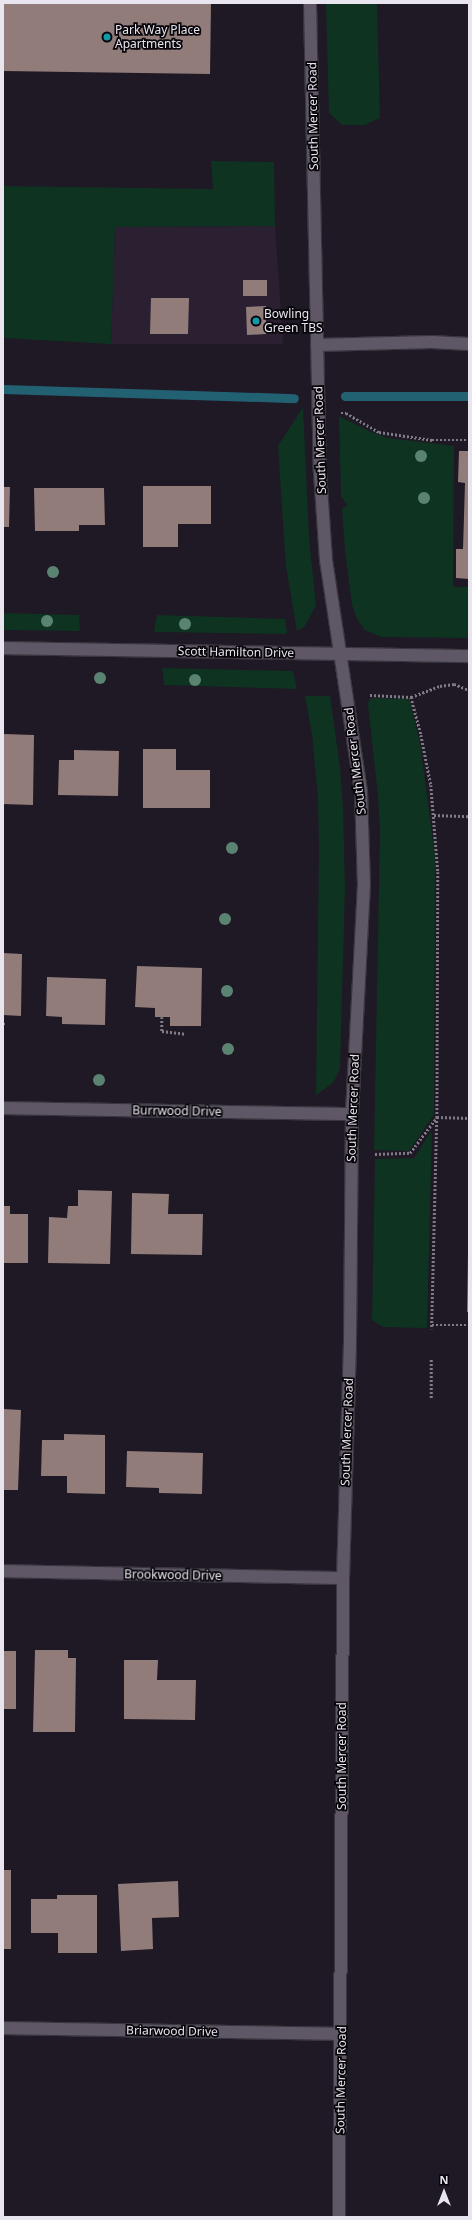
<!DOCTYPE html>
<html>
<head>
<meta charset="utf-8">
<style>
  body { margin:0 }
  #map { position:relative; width:472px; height:2220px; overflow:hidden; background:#1f1825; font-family:"Noto Sans",sans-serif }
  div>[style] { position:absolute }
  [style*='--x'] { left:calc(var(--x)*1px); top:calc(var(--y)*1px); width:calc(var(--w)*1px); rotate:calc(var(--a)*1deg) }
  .built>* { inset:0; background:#2a2032 }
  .green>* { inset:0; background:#0e3321 }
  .stream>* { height:9px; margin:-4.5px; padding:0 4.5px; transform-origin:4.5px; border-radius:4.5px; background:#216172 }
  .building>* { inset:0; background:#917c7a }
  .path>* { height:2.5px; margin-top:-1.25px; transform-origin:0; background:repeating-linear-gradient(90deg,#817b86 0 2px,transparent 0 4px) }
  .roads { filter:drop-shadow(1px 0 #3a363f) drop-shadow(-1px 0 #3a363f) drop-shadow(0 1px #3a363f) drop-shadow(0 -1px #3a363f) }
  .street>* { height:12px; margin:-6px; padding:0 6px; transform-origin:6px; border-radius:6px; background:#5f5766 }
  .trees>* { width:12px; height:12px; margin:-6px; border-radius:50%; background:#5b8371 }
  .dots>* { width:11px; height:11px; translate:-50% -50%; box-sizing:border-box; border:2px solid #08050a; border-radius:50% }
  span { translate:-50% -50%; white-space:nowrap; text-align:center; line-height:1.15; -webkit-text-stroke:3.5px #08050a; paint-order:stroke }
  .poi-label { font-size:12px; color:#e9e5ee }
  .left { translate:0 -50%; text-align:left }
  .street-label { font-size:12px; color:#e9e5ee }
  .frame { position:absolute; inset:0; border:4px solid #e9e5ee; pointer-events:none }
  .north { position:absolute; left:424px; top:2172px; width:40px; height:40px; -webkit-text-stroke:3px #08050a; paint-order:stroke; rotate:0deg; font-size:11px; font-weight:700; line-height:16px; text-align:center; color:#e9e5ee }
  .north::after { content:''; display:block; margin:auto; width:14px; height:18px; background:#e9e5ee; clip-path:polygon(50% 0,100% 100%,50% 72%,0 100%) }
</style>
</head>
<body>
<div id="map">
  <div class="built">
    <div style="clip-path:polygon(275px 226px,283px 344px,111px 344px,115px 227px)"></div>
  </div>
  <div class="green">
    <div style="clip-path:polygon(326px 3px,377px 3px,380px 118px,365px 125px,342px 125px,329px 113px)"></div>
    <div style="clip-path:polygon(211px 161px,274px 162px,275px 226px,115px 227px,111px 344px,3px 338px,3px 186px,213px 189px)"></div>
    <div style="clip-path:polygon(303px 407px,309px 538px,316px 605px,305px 626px,297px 631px,286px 567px,278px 446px)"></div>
    <div style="clip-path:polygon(339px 416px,369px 431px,388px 438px,454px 446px,453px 587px,469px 587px,469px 638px,381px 637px,365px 630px,357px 619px,352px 605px,345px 550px,342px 509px,347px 505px,341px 496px)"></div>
    <div style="clip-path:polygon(3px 613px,79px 615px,80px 631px,3px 630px)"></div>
    <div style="clip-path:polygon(157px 615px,285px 619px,287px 634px,154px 632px)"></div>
    <div style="clip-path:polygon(162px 668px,293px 671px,297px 689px,164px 685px)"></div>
    <div style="clip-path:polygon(305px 696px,330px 696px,340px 767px,343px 808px,345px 888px,340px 1069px,333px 1083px,316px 1095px,319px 849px,318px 798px,312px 734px)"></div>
    <div style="clip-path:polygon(371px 698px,409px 699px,420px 743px,435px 857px,434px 1115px,409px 1151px,374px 1150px,380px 831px,378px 796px,369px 714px,368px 703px)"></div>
    <div style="clip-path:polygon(432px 1130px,427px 1328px,383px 1327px,372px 1320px,375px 1159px,414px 1158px)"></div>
  </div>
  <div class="stream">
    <div style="--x:3;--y:389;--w:291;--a:1.8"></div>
    <div style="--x:345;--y:396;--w:124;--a:0"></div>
  </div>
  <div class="building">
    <div style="clip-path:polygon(3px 3px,211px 3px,210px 74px,3px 71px)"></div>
    <div style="clip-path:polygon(243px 280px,267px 280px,267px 296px,243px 296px)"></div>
    <div style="clip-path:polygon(151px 298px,189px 298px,188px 334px,150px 334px)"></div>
    <div style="clip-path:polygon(266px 306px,266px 334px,247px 335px,246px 307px)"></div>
    <div style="clip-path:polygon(459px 451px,469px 451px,469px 579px,456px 578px,456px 549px,463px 549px,465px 483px,458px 482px)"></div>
    <div style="clip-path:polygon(143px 486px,211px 486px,211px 524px,178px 524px,178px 547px,143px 547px)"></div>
    <div style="clip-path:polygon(3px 487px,10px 487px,9px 527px,3px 527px)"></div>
    <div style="clip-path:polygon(34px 488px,104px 488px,105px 525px,79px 525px,79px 531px,35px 531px)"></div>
    <div style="clip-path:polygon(3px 734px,34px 735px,33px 805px,3px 804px)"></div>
    <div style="clip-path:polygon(143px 749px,176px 749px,176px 770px,210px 770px,210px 808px,143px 808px)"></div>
    <div style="clip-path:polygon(74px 750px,119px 751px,118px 796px,58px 795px,59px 760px,74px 760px)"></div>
    <div style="clip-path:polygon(3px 953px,22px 954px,21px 1016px,3px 1015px)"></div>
    <div style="clip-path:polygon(137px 966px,202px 968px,201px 1026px,170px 1026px,170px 1017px,155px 1017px,155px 1008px,135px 1007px)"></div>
    <div style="clip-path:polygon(47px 977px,106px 979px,105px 1025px,62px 1024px,62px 1017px,46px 1016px)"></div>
    <div style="clip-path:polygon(78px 1190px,112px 1191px,110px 1264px,48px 1263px,49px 1217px,67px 1218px,68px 1206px,78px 1206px)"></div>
    <div style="clip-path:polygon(132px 1193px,169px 1194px,168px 1214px,203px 1214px,202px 1255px,131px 1254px)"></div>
    <div style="clip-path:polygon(3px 1206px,10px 1206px,10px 1214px,28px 1214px,28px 1263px,3px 1263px)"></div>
    <div style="clip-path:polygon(468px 1254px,469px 1254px,469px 1312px,467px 1312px)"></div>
    <div style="clip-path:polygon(3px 1409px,21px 1410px,18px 1490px,3px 1490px)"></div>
    <div style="clip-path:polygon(64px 1434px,105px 1435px,105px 1494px,67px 1493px,67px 1476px,41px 1476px,42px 1440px,64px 1440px)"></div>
    <div style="clip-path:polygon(127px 1451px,203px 1453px,202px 1494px,159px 1493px,159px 1488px,126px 1487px)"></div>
    <div style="clip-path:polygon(35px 1650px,68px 1650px,68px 1658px,76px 1658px,75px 1732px,33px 1732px)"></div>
    <div style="clip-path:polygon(3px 1651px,16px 1651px,16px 1709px,3px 1709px)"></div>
    <div style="clip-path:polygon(124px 1660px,158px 1660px,157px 1680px,196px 1680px,195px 1720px,124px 1719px)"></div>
    <div style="clip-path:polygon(3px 1870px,11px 1870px,11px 1949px,3px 1949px)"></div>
    <div style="clip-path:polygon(178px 1881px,179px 1917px,152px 1918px,153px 1949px,121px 1951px,118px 1884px)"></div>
    <div style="clip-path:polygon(57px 1895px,97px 1895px,97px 1953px,58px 1953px,58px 1933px,31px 1933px,31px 1899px,57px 1899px)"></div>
  </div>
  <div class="path">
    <div style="--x:341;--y:413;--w:5;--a:0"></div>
    <div style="--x:346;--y:413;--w:38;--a:30"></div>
    <div style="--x:379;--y:432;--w:54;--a:8.6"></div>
    <div style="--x:432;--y:440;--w:37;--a:0"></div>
    <div style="--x:370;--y:695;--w:41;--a:2.8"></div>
    <div style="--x:411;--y:697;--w:31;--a:-21"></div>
    <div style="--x:440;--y:686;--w:14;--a:-8"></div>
    <div style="--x:454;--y:684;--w:16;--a:22"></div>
    <div style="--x:411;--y:697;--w:39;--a:75"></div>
    <div style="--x:421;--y:735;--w:51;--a:78.7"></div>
    <div style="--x:431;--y:785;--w:87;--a:85.4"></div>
    <div style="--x:438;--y:872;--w:245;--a:90.2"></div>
    <div style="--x:437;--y:1117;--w:212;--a:91.4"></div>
    <div style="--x:434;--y:815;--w:35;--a:2"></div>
    <div style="--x:162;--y:1017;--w:14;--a:90"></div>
    <div style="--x:162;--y:1031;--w:23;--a:7"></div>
    <div style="--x:3;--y:1024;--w:4;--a:0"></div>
    <div style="--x:375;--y:1154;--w:35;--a:-2"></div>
    <div style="--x:410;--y:1153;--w:45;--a:-53.1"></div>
    <div style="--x:437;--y:1117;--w:32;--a:2"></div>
    <div style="--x:432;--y:1325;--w:37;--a:0"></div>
    <div style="--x:431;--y:1398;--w:39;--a:-90"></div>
  </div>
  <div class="roads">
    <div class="street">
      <div style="--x:310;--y:3;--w:469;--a:88.8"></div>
      <div style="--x:320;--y:472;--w:88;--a:86.1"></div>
      <div style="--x:326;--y:560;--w:234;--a:81.4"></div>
      <div style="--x:361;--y:791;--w:93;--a:88.2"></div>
      <div style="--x:364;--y:884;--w:230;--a:93"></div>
      <div style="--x:352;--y:1114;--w:229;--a:90.5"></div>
      <div style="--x:350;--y:1343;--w:235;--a:91.7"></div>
      <div style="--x:343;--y:1578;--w:639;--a:90.36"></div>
      <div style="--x:317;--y:345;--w:115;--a:-1.5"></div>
      <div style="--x:432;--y:342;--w:37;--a:3"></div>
      <div style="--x:3;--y:648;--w:466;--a:1"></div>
      <div style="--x:3;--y:1108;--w:349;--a:1"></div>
      <div style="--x:3;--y:1571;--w:340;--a:1.2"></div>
      <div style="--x:3;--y:2028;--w:338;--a:1"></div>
    </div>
  </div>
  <div class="trees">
    <div style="left:421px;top:456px"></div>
    <div style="left:424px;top:498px"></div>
    <div style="left:53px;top:572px"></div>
    <div style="left:47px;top:621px"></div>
    <div style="left:185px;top:624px"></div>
    <div style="left:100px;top:678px"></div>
    <div style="left:195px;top:680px"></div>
    <div style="left:232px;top:848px"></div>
    <div style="left:225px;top:919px"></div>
    <div style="left:227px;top:991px"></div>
    <div style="left:228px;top:1049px"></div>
    <div style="left:99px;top:1080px"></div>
  </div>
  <div class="dots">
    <div style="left:107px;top:37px;background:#0f9aa8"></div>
    <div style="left:256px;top:321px;background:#0f9aa8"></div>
  </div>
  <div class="poi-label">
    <span class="left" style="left:115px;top:37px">Park Way Place<br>Apartments</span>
    <span class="left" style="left:264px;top:321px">Bowling<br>Green TBS</span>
  </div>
  <div class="street-label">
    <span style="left:313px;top:116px;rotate:-91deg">South Mercer Road</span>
    <span style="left:320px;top:440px;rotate:-92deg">South Mercer Road</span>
    <span style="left:236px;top:652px;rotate:1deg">Scott Hamilton Drive</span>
    <span style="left:355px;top:761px;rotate:-97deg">South Mercer Road</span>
    <span style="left:353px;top:1108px;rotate:-88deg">South Mercer Road</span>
    <span style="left:177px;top:1111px;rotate:1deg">Burrwood Drive</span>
    <span style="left:347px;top:1432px;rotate:-88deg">South Mercer Road</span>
    <span style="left:173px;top:1575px;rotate:1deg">Brookwood Drive</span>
    <span style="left:342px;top:1756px;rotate:-90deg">South Mercer Road</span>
    <span style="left:172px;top:2031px;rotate:1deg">Briarwood Drive</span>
    <span style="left:341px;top:2080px;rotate:-89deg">South Mercer Road</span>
  </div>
  <div class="frame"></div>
  <div class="north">N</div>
</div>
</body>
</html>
